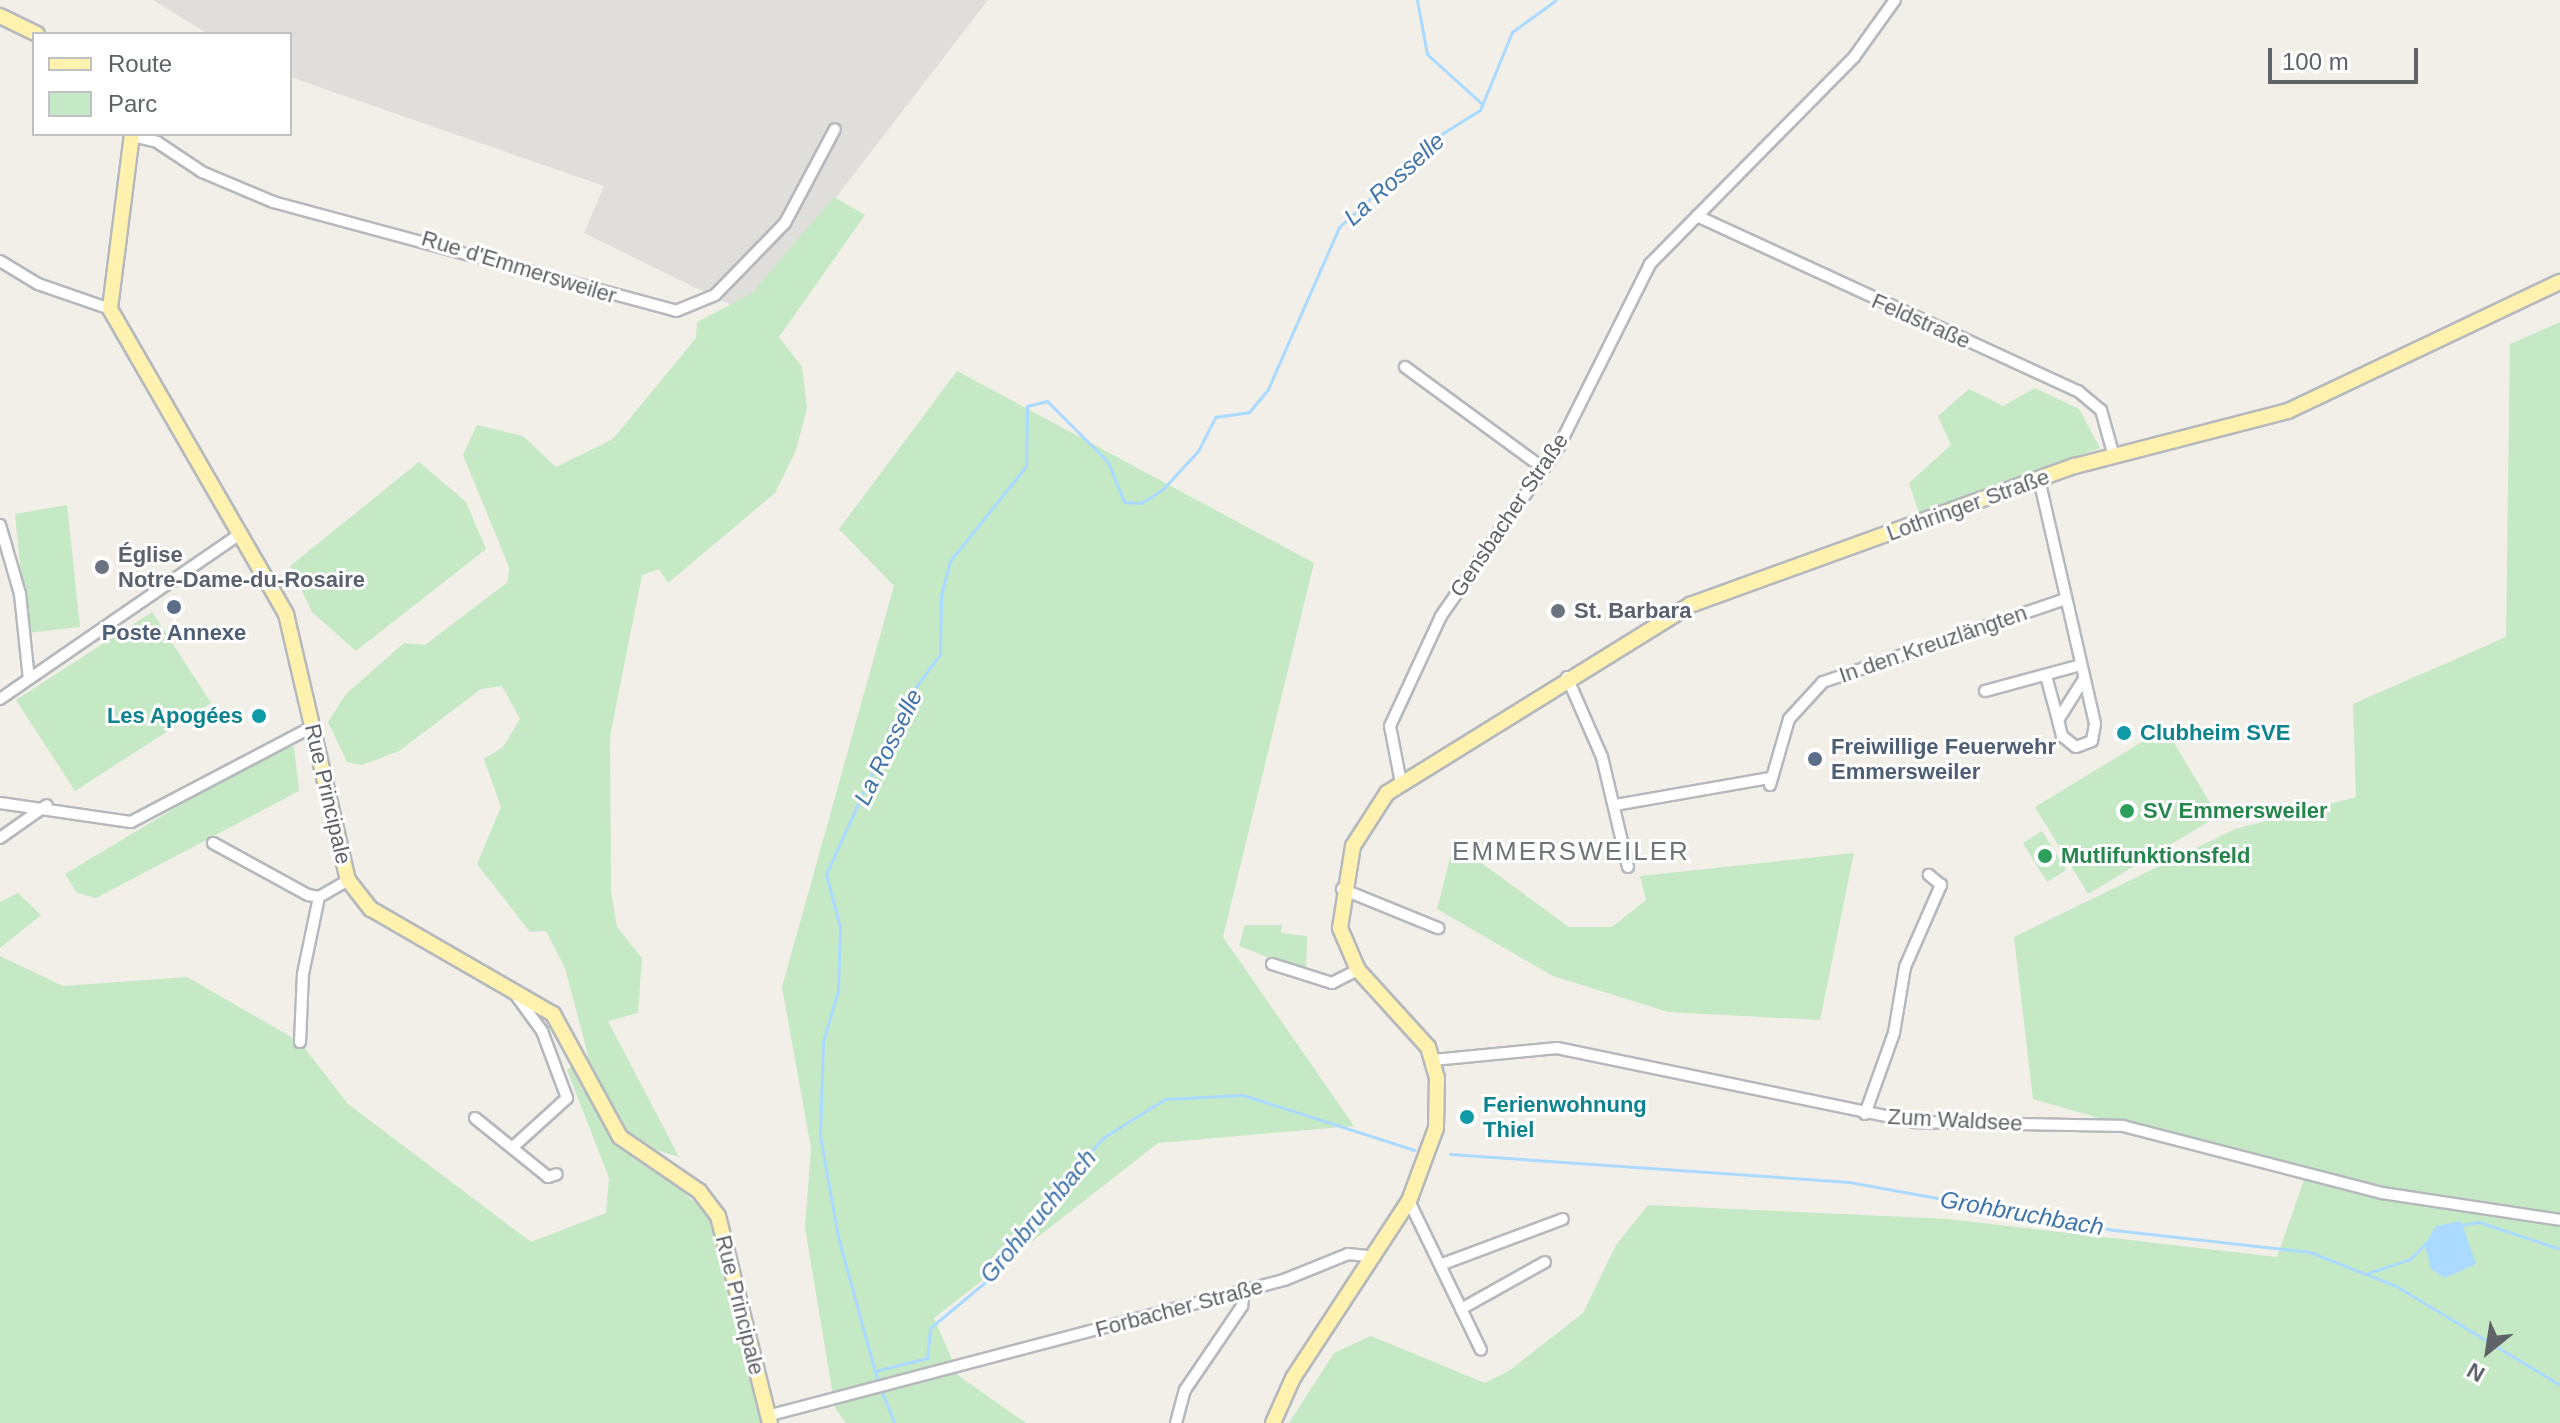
<!DOCTYPE html>
<html>
<head>
<meta charset="utf-8">
<style>
  body { margin:0 }
  #map { position:relative; width:2560px; height:1423px; overflow:hidden; background:#f1efe8; font-family:Helvetica,sans-serif }
  div>[style] { position:absolute }
  [style*='--x'] { left:calc(var(--x)*1px); top:calc(var(--y)*1px); width:calc(var(--w)*1px); rotate:calc(var(--a)*1deg) }
  .industrial>* { inset:0; background:#e0deda }
  .green>* { inset:0; background:#c5e8c5 }
  .water>* { inset:0; background:#aadaff }
  .stream>* { height:3px; margin:-1.5px; padding:0 1.5px; transform-origin:1.5px; border-radius:1.5px; background:#aadaff }
  .roads { filter:drop-shadow(2px 0 #b5b8bc) drop-shadow(-2px 0 #b5b8bc) drop-shadow(0 2px #b5b8bc) drop-shadow(0 -2px #b5b8bc) }
  .minor>* { height:10px; margin:-5px; padding:0 5px; transform-origin:5px; border-radius:5px; background:#fff }
  .major>* { height:14px; margin:-7px; padding:0 7px; transform-origin:7px; border-radius:7px; background:#fff2af }
  .dots>* { width:22px; height:22px; translate:-50% -50%; box-sizing:border-box; border:4px solid #fff; border-radius:50% }
  span { translate:-50% -50%; white-space:nowrap; text-align:center; line-height:1.15; -webkit-text-stroke:6px #fff; paint-order:stroke }
  .street-label { font-size:22px; color:#5f6368 }
  .worship-label { font-size:22px; color:#5b616d; font-weight:700 }
  .left { translate:0 -50%; text-align:left }
  .service-label { font-size:22px; color:#4e5e75; font-weight:700 }
  .culture-label { font-size:22px; color:#0d838f; font-weight:700 }
  .right { translate:-100% -50%; text-align:right }
  .leisure-label { font-size:22px; color:#27864d; font-weight:700 }
  .water-label { font-size:24px; color:#4174aa; font-style:italic }
  .quarter-label { font-size:26px; color:#70757a; letter-spacing:2px }
  .legend { position:absolute; left:32px; top:32px; width:260px; height:104px; box-sizing:border-box; background:#fff; border:2px solid #bfc1c3; margin:0; padding:10px 14px; list-style:none; font-size:24px; color:#5f6368 }
  .legend li { display:flex; align-items:center; gap:16px; height:40px }
  .legend b { width:40px; border:2px solid #bfc1c3 }
  .north { position:absolute; left:2448px; top:1311px; width:80px; height:80px; -webkit-text-stroke:6px #fff; paint-order:stroke; rotate:210deg; font-size:22px; font-weight:700; line-height:32px; text-align:center; color:#5f6368 }
  .north::after { content:''; display:block; margin:auto; width:28px; height:36px; background:#5f6368; clip-path:polygon(50% 0,100% 100%,50% 72%,0 100%) }
  .scale { position:absolute; left:2268px; top:48px; width:150px; height:36px; box-sizing:border-box; border:4px solid #5f6368; border-top:0; padding-left:10px; font-size:24px; line-height:28px; white-space:nowrap; color:#5f6368; -webkit-text-stroke:6px #fff; paint-order:stroke }
</style>
</head>
<body>
<div id="map">
  <div class="industrial">
    <div style="clip-path:polygon(153px 0,988px 0,747px 313px,584px 233px,604px 186px,290px 77px,290px 34px,208px 34px)"></div>
  </div>
  <div class="green">
    <div style="clip-path:polygon(834px 197px,865px 215px,779px 337px,802px 367px,807px 408px,796px 450px,775px 493px,668px 583px,659px 569px,642px 575px,610px 737px,611px 891px,617px 927px,642px 958px,638px 1013px,608px 1021px,679px 1157px,656px 1150px,662px 1173px,708px 1214px,748px 1377px,778px 1423px,0 1423px,0 956px,63px 986px,187px 977px,300px 1042px,348px 1104px,531px 1242px,606px 1213px,609px 1178px,567px 1070px,588px 1055px,565px 968px,546px 931px,530px 932px,477px 864px,501px 807px,484px 759px,503px 747px,520px 719px,502px 686px,481px 689px,399px 751px,362px 765px,347px 762px,328px 722px,346px 694px,404px 643px,425px 645px,508px 582px,509px 567px,463px 455px,477px 425px,523px 436px,556px 467px,613px 439px,696px 338px,697px 322px,751px 294px)"></div>
    <div style="clip-path:polygon(2560px 322px,2560px 1223px,2436px 1207px,2560px 1227px,2560px 1423px,1289px 1423px,1334px 1353px,1371px 1336px,1485px 1383px,1510px 1370px,1583px 1313px,1616px 1245px,1648px 1205px,1948px 1219px,2277px 1257px,2305px 1177px,2033px 1099px,2014px 937px,2235px 829px,2356px 797px,2353px 704px,2506px 637px,2510px 344px)"></div>
    <div style="clip-path:polygon(957px 371px,1314px 563px,1223px 937px,1354px 1126px,1158px 1143px,934px 1318px,959px 1376px,1026px 1423px,846px 1423px,835px 1408px,805px 1228px,811px 1148px,782px 987px,894px 586px,839px 529px)"></div>
    <div style="clip-path:polygon(2035px 388px,2079px 409px,2100px 448px,1919px 513px,1909px 483px,1951px 445px,1938px 416px,1969px 389px,2003px 406px)"></div>
    <div style="clip-path:polygon(419px 462px,466px 502px,486px 549px,356px 651px,312px 612px,290px 566px)"></div>
    <div style="clip-path:polygon(67px 505px,80px 627px,27px 633px,15px 514px)"></div>
    <div style="clip-path:polygon(152px 612px,211px 703px,75px 791px,16px 700px)"></div>
    <div style="clip-path:polygon(2165px 728px,2218px 816px,2088px 894px,2035px 807px)"></div>
    <div style="clip-path:polygon(294px 746px,299px 791px,96px 898px,77px 893px,65px 874px,270px 751px)"></div>
    <div style="clip-path:polygon(2042px 831px,2066px 870px,2047px 882px,2023px 843px)"></div>
    <div style="clip-path:polygon(1454px 843px,1569px 927px,1612px 927px,1646px 900px,1640px 876px,1854px 853px,1820px 1020px,1668px 1012px,1553px 976px,1437px 909px)"></div>
    <div style="clip-path:polygon(18px 893px,41px 915px,0 948px,0 902px)"></div>
    <div style="clip-path:polygon(1245px 925px,1282px 925px,1281px 933px,1307px 936px,1306px 972px,1239px 946px)"></div>
  </div>
  <div class="water">
    <div style="clip-path:polygon(2461px 1221px,2476px 1264px,2445px 1278px,2431px 1269px,2425px 1245px,2436px 1226px)"></div>
  </div>
  <div class="stream">
    <div style="--x:1417;--y:0;--w:55;--a:79.5"></div>
    <div style="--x:1427;--y:54;--w:73;--a:42.2"></div>
    <div style="--x:1450;--y:1154;--w:400;--a:4"></div>
    <div style="--x:1849;--y:1182;--w:269;--a:10.3"></div>
    <div style="--x:2114;--y:1230;--w:197;--a:6.4"></div>
    <div style="--x:2310;--y:1252;--w:92;--a:21.6"></div>
    <div style="--x:2396;--y:1286;--w:192;--a:31.1"></div>
    <div style="--x:2435;--y:1229;--w:45;--a:-9"></div>
    <div style="--x:2479;--y:1222;--w:85;--a:18.4"></div>
    <div style="--x:2368;--y:1273;--w:44;--a:-18.4"></div>
    <div style="--x:2410;--y:1259;--w:24;--a:-45"></div>
    <div style="--x:875;--y:1371;--w:54;--a:-14"></div>
    <div style="--x:927;--y:1358;--w:30;--a:-84"></div>
    <div style="--x:930;--y:1328;--w:85;--a:-39.7"></div>
    <div style="--x:995;--y:1274;--w:79;--a:-56.3"></div>
    <div style="--x:1039;--y:1208;--w:96;--a:-47.5"></div>
    <div style="--x:1104;--y:1137;--w:72;--a:-31.9"></div>
    <div style="--x:1165;--y:1099;--w:78;--a:-2.9"></div>
    <div style="--x:1243;--y:1095;--w:180;--a:17.8"></div>
    <div style="--x:878;--y:1383;--w:151;--a:-105.3"></div>
    <div style="--x:838;--y:1237;--w:103;--a:-100.1"></div>
    <div style="--x:820;--y:1136;--w:94;--a:-88.2"></div>
    <div style="--x:823;--y:1042;--w:54;--a:-73.9"></div>
    <div style="--x:838;--y:990;--w:62;--a:-88.2"></div>
    <div style="--x:840;--y:928;--w:56;--a:-104.5"></div>
    <div style="--x:826;--y:874;--w:188;--a:-65.5"></div>
    <div style="--x:904;--y:703;--w:61;--a:-53.7"></div>
    <div style="--x:940;--y:654;--w:59;--a:-89"></div>
    <div style="--x:941;--y:595;--w:35;--a:-75"></div>
    <div style="--x:950;--y:561;--w:122;--a:-51.3"></div>
    <div style="--x:1026;--y:466;--w:60;--a:-89"></div>
    <div style="--x:1027;--y:406;--w:21;--a:-14"></div>
    <div style="--x:1047;--y:401;--w:86;--a:45"></div>
    <div style="--x:1108;--y:462;--w:43;--a:68.2"></div>
    <div style="--x:1124;--y:502;--w:17;--a:3"></div>
    <div style="--x:1141;--y:503;--w:25;--a:-32"></div>
    <div style="--x:1162;--y:490;--w:53;--a:-47.3"></div>
    <div style="--x:1198;--y:451;--w:38;--a:-63"></div>
    <div style="--x:1215;--y:417;--w:34;--a:-8"></div>
    <div style="--x:1249;--y:412;--w:30;--a:-50"></div>
    <div style="--x:1268;--y:389;--w:177;--a:-66.3"></div>
    <div style="--x:1339;--y:227;--w:137;--a:-42.3"></div>
    <div style="--x:1440;--y:135;--w:47;--a:-32"></div>
    <div style="--x:1480;--y:110;--w:84;--a:-67.7"></div>
    <div style="--x:1512;--y:32;--w:54;--a:-36"></div>
    <div style="--x:881;--y:1390;--w:35;--a:68"></div>
  </div>
  <div class="roads">
    <div class="minor">
      <div style="--x:132;--y:136;--w:26;--a:13"></div>
      <div style="--x:157;--y:142;--w:54;--a:33.7"></div>
      <div style="--x:202;--y:172;--w:77;--a:22.9"></div>
      <div style="--x:273;--y:202;--w:417;--a:15.1"></div>
      <div style="--x:676;--y:311;--w:42;--a:-22.3"></div>
      <div style="--x:715;--y:295;--w:100;--a:-45.8"></div>
      <div style="--x:785;--y:223;--w:106;--a:-62"></div>
      <div style="--x:1697;--y:216;--w:419;--a:24.7"></div>
      <div style="--x:2078;--y:391;--w:30;--a:40"></div>
      <div style="--x:2101;--y:410;--w:45;--a:74.4"></div>
      <div style="--x:0;--y:261;--w:44;--a:31.2"></div>
      <div style="--x:38;--y:284;--w:76;--a:19.1"></div>
      <div style="--x:1405;--y:367;--w:171;--a:36.2"></div>
      <div style="--x:2039;--y:479;--w:251;--a:77.1"></div>
      <div style="--x:2095;--y:724;--w:17;--a:100"></div>
      <div style="--x:2092;--y:741;--w:17;--a:159"></div>
      <div style="--x:2076;--y:747;--w:18;--a:-142"></div>
      <div style="--x:2062;--y:736;--w:16;--a:-104"></div>
      <div style="--x:2058;--y:720;--w:49;--a:-57.6"></div>
      <div style="--x:0;--y:525;--w:72;--a:73.8"></div>
      <div style="--x:20;--y:594;--w:85;--a:84"></div>
      <div style="--x:2046;--y:676;--w:46;--a:74.7"></div>
      <div style="--x:1567;--y:677;--w:87;--a:66.4"></div>
      <div style="--x:1602;--y:757;--w:113;--a:76.7"></div>
      <div style="--x:1985;--y:691;--w:99;--a:-15.2"></div>
      <div style="--x:0;--y:699;--w:290;--a:-34.5"></div>
      <div style="--x:1401;--y:783;--w:58;--a:-100.9"></div>
      <div style="--x:1390;--y:726;--w:121;--a:-65.1"></div>
      <div style="--x:1441;--y:616;--w:207;--a:-55.2"></div>
      <div style="--x:1559;--y:446;--w:203;--a:-63.4"></div>
      <div style="--x:1650;--y:264;--w:291;--a:-45.4"></div>
      <div style="--x:1854;--y:57;--w:70;--a:-54.3"></div>
      <div style="--x:1770;--y:785;--w:69;--a:-73.9"></div>
      <div style="--x:1789;--y:719;--w:50;--a:-47.4"></div>
      <div style="--x:1823;--y:682;--w:256;--a:-18.9"></div>
      <div style="--x:0;--y:803;--w:132;--a:8.3"></div>
      <div style="--x:131;--y:822;--w:204;--a:-27.7"></div>
      <div style="--x:1615;--y:805;--w:157;--a:-9.9"></div>
      <div style="--x:0;--y:838;--w:57;--a:-35.1"></div>
      <div style="--x:213;--y:843;--w:108;--a:28.7"></div>
      <div style="--x:308;--y:895;--w:11;--a:10"></div>
      <div style="--x:319;--y:897;--w:34;--a:-30"></div>
      <div style="--x:1342;--y:889;--w:104;--a:22.1"></div>
      <div style="--x:1272;--y:964;--w:63;--a:17.6"></div>
      <div style="--x:1332;--y:983;--w:29;--a:-27"></div>
      <div style="--x:300;--y:1042;--w:68;--a:-87.5"></div>
      <div style="--x:303;--y:974;--w:79;--a:-78.3"></div>
      <div style="--x:1433;--y:1060;--w:125;--a:-5.5"></div>
      <div style="--x:1557;--y:1048;--w:366;--a:11.7"></div>
      <div style="--x:1915;--y:1122;--w:208;--a:1.1"></div>
      <div style="--x:2123;--y:1126;--w:268;--a:14.5"></div>
      <div style="--x:2382;--y:1193;--w:180;--a:8.6"></div>
      <div style="--x:1865;--y:1114;--w:86;--a:-70.3"></div>
      <div style="--x:1894;--y:1033;--w:67;--a:-80.5"></div>
      <div style="--x:1905;--y:967;--w:90;--a:-66.3"></div>
      <div style="--x:1941;--y:885;--w:16;--a:-140"></div>
      <div style="--x:475;--y:1118;--w:94;--a:38.9"></div>
      <div style="--x:548;--y:1177;--w:9;--a:-18"></div>
      <div style="--x:513;--y:1147;--w:73;--a:-42.2"></div>
      <div style="--x:567;--y:1098;--w:72;--a:-110.5"></div>
      <div style="--x:542;--y:1031;--w:46;--a:-126.1"></div>
      <div style="--x:1409;--y:1201;--w:165;--a:64.2"></div>
      <div style="--x:1440;--y:1265;--w:131;--a:-20.5"></div>
      <div style="--x:1461;--y:1309;--w:96;--a:-29.2"></div>
      <div style="--x:767;--y:1416;--w:535;--a:-14.74"></div>
      <div style="--x:1284;--y:1280;--w:69;--a:-22.1"></div>
      <div style="--x:1348;--y:1254;--w:27;--a:6"></div>
      <div style="--x:1176;--y:1423;--w:34;--a:-75"></div>
      <div style="--x:1185;--y:1390;--w:102;--a:-55.8"></div>
      <div style="--x:1242;--y:1306;--w:15;--a:-82"></div>
    </div>
    <div class="major">
      <div style="--x:0;--y:16;--w:41;--a:25.9"></div>
      <div style="--x:132;--y:134;--w:176;--a:97.2"></div>
      <div style="--x:110;--y:309;--w:352;--a:60"></div>
      <div style="--x:286;--y:614;--w:273;--a:76.9"></div>
      <div style="--x:348;--y:880;--w:37;--a:52"></div>
      <div style="--x:371;--y:909;--w:210;--a:30"></div>
      <div style="--x:553;--y:1014;--w:140;--a:61.4"></div>
      <div style="--x:620;--y:1137;--w:96;--a:34.4"></div>
      <div style="--x:699;--y:1191;--w:31;--a:53"></div>
      <div style="--x:718;--y:1216;--w:213;--a:75.9"></div>
      <div style="--x:1273;--y:1423;--w:49;--a:-66"></div>
      <div style="--x:1293;--y:1378;--w:212;--a:-56.8"></div>
      <div style="--x:1409;--y:1201;--w:78;--a:-69.7"></div>
      <div style="--x:1436;--y:1128;--w:50;--a:-88.9"></div>
      <div style="--x:1437;--y:1078;--w:32;--a:-106"></div>
      <div style="--x:1428;--y:1047;--w:104;--a:-132.3"></div>
      <div style="--x:1358;--y:970;--w:46;--a:-113.2"></div>
      <div style="--x:1340;--y:928;--w:83;--a:-81"></div>
      <div style="--x:1353;--y:846;--w:63;--a:-57.3"></div>
      <div style="--x:1387;--y:793;--w:357;--a:-31.8"></div>
      <div style="--x:1690;--y:605;--w:409;--a:-19.9"></div>
      <div style="--x:2075;--y:466;--w:220;--a:-14.5"></div>
      <div style="--x:2288;--y:411;--w:301;--a:-25.4"></div>
    </div>
  </div>
  <div class="dots">
    <div style="left:102px;top:567px;background:#6b7280"></div>
    <div style="left:174px;top:607px;background:#5c6f8a"></div>
    <div style="left:1558px;top:611px;background:#6b7280"></div>
    <div style="left:259px;top:716px;background:#0f9aa8"></div>
    <div style="left:2124px;top:733px;background:#0f9aa8"></div>
    <div style="left:1815px;top:759px;background:#5c6f8a"></div>
    <div style="left:2127px;top:811px;background:#2e9e5b"></div>
    <div style="left:2045px;top:856px;background:#2e9e5b"></div>
    <div style="left:1467px;top:1117px;background:#0f9aa8"></div>
  </div>
  <div class="street-label">
    <span style="left:519px;top:267px;rotate:17deg">Rue d'Emmersweiler</span>
    <span style="left:1921px;top:321px;rotate:24deg">Feldstraße</span>
    <span style="left:1968px;top:505px;rotate:-20deg">Lothringer Straße</span>
    <span style="left:1509px;top:515px;rotate:-56deg">Gensbacher Straße</span>
    <span style="left:1933px;top:644px;rotate:-19deg">In den Kreuzlängten</span>
    <span style="left:328px;top:794px;rotate:77deg">Rue Principale</span>
    <span style="left:1955px;top:1120px;rotate:3deg">Zum Waldsee</span>
    <span style="left:740px;top:1305px;rotate:76deg">Rue Principale</span>
    <span style="left:1179px;top:1308px;rotate:-15deg">Forbacher Straße</span>
  </div>
  <div class="worship-label">
    <span class="left" style="left:118px;top:567px">Église<br>Notre-Dame-du-Rosaire</span>
    <span class="left" style="left:1574px;top:611px">St. Barbara</span>
  </div>
  <div class="service-label">
    <span style="left:174px;top:633px">Poste Annexe</span>
    <span class="left" style="left:1831px;top:759px">Freiwillige Feuerwehr<br>Emmersweiler</span>
  </div>
  <div class="culture-label">
    <span class="right" style="left:243px;top:716px">Les Apogées</span>
    <span class="left" style="left:2140px;top:733px">Clubheim SVE</span>
    <span class="left" style="left:1483px;top:1117px">Ferienwohnung<br>Thiel</span>
  </div>
  <div class="leisure-label">
    <span class="left" style="left:2143px;top:811px">SV Emmersweiler</span>
    <span class="left" style="left:2061px;top:856px">Mutlifunktionsfeld</span>
  </div>
  <div class="water-label">
    <span style="left:1394px;top:179px;rotate:-42deg">La Rosselle</span>
    <span style="left:888px;top:747px;rotate:-64deg">La Rosselle</span>
    <span style="left:2022px;top:1213px;rotate:10deg">Grohbruchbach</span>
    <span style="left:1038px;top:1216px;rotate:-50deg">Grohbruchbach</span>
  </div>
  <div class="quarter-label">
    <span style="left:1571px;top:852px">EMMERSWEILER</span>
  </div>
  <ul class="legend">
  <li><b style="height:10px;background:#fff2af"></b>Route</li>
  <li><b style="height:22px;background:#c5e8c5"></b>Parc</li>
  </ul>
  <div class="north">N</div>
  <div class="scale">100 m</div>
</div>
</body>
</html>
